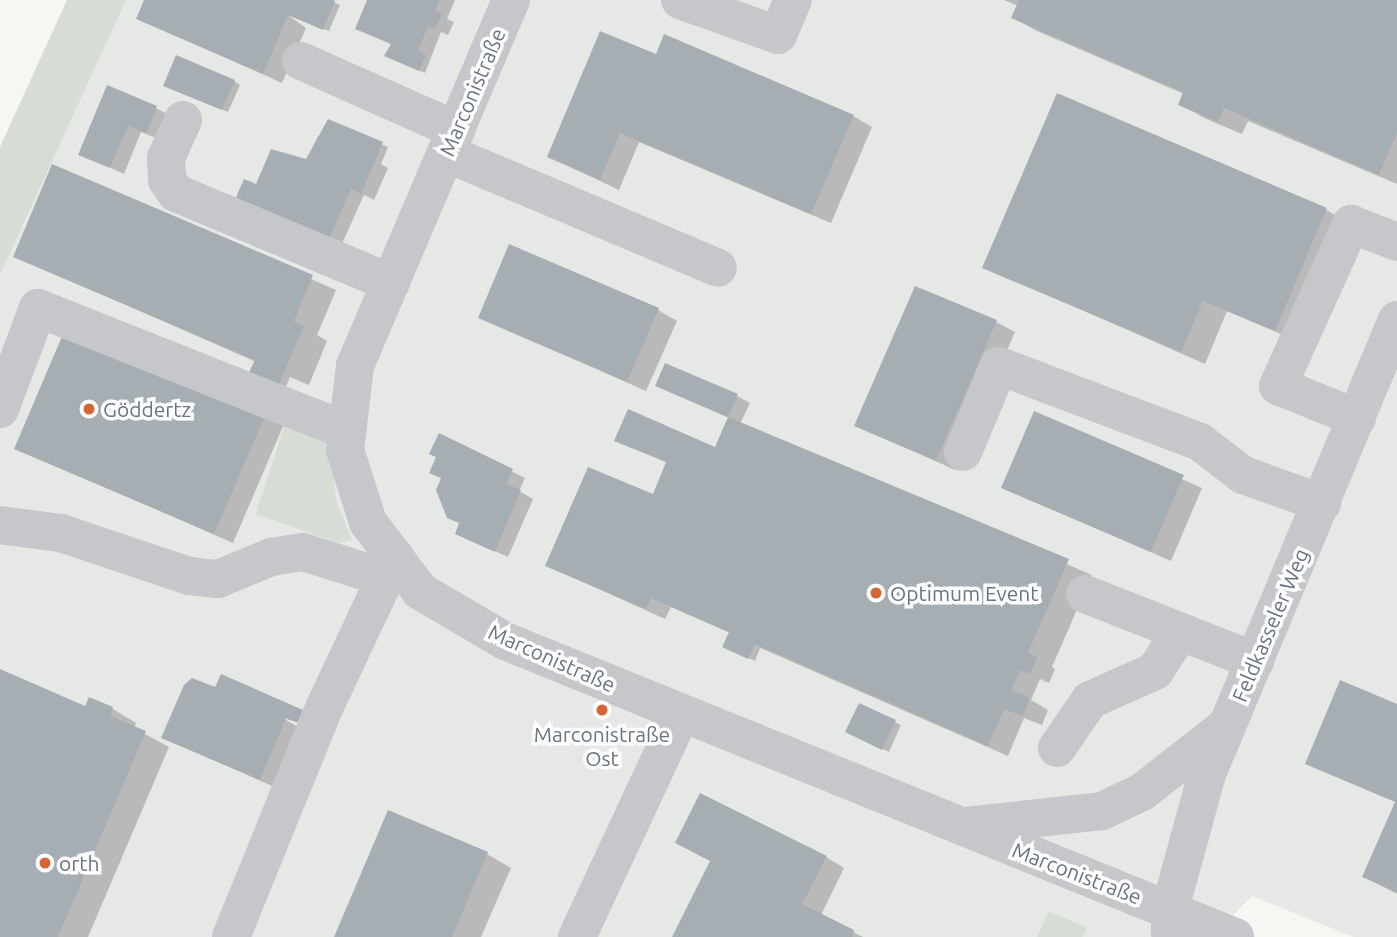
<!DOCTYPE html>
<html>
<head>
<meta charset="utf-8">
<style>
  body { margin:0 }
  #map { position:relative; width:1397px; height:937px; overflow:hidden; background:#f6f6f3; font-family:Ubuntu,sans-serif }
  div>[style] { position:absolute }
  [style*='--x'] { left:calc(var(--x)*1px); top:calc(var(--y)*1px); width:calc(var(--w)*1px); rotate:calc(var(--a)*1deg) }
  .built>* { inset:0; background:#e6e8e6 }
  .green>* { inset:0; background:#d7ddd4 }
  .shadow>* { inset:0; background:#0003 }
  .building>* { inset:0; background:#a7aeb3 }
  .minor>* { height:38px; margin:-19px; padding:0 19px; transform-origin:19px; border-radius:19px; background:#c5c7cb }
  .dots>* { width:19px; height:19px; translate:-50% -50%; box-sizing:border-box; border:4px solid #fff; border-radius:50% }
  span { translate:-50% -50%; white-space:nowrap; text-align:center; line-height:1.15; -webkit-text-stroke:7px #fff; paint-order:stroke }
  .street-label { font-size:21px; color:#677482 }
  .poi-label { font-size:21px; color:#677482 }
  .left { translate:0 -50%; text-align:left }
</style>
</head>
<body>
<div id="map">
  <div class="built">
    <div style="clip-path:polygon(126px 0,1397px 0,1397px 937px,1354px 937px,1252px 896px,1211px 937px,0 937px,0 275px)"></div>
  </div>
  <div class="green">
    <div style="clip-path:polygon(67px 0,126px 0,0 275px,0 147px)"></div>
    <div style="clip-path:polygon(286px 420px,328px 438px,337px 503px,352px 540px,338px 543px,256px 514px)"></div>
    <div style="clip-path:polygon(1049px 911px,1087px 928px,1082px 937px,1037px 937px)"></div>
  </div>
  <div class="shadow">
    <div style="clip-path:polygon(146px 0,330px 0,340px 5px,329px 31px,288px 15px,306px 28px,282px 83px,138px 18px)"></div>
    <div style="clip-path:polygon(380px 0,455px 0,447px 19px,454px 22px,448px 35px,441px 32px,425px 73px,393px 59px,393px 45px,357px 28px)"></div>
    <div style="clip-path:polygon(1004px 0,1397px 0,1397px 184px,1248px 121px,1242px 134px,1204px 118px,1180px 104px,1184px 94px,1037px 31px,1014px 18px,1018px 6px)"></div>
    <div style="clip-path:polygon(657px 56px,853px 116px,872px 127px,831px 223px,639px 142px,619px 190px,549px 157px)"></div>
    <div style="clip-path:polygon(234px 81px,240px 85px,228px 112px,171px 88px)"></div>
    <div style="clip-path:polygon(156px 108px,169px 115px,159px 139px,141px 132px,124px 174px,81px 154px)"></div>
    <div style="clip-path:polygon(329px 122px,388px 147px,381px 164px,388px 168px,374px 200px,364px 195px,340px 248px,257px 186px,307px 161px,318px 136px,331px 142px)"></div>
    <div style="clip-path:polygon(53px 166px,336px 290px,317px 335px,327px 341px,309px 385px,290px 377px,285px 389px,256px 362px,15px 256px)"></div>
    <div style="clip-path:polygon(1326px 210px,1339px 217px,1288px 337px,1227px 311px,1205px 364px,985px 267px)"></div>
    <div style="clip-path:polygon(658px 310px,677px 321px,646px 391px,480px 317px)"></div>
    <div style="clip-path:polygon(996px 322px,1015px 332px,955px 470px,857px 425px)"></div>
    <div style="clip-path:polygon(67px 329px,284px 424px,233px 543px,16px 448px)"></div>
    <div style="clip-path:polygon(670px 392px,737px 396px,750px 403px,740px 424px,1092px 575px,1052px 667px,1055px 669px,1049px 683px,1040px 679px,1031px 700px,1048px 710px,1042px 725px,1024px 718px,1008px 756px,760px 648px,755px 661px,730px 650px,730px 633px,671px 607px,665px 619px,548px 566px,661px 500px,668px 463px,617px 440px,716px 449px,729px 418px)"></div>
    <div style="clip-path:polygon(1035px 414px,1202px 488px,1171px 561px,1003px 488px)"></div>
    <div style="clip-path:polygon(439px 435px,525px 478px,519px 491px,533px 499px,508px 557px,457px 533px,461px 524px,443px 479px)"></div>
    <div style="clip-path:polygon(0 671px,86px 708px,90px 700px,113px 709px,136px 723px,134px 728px,169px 747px,88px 937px,0 937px)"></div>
    <div style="clip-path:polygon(224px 693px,308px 714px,303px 724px,283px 718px,304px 731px,279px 789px,164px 738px)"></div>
    <div style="clip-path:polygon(860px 705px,901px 725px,889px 752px,853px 735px)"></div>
    <div style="clip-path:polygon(1397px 706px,1397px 894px,1364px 877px,1397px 802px,1307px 763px)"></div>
    <div style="clip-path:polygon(487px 854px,511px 868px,481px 937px,336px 937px)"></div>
    <div style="clip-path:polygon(826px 857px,844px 868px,821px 915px,863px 937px,674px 937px)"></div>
  </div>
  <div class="building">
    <div style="clip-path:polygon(144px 0,335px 0,323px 30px,288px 15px,263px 74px,136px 19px)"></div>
    <div style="clip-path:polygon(367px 0,439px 0,435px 11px,442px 14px,435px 29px,428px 26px,418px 51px,426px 55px,419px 71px,384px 56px,391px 44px,355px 29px)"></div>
    <div style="clip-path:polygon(1019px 0,1397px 0,1397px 133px,1379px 175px,1224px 108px,1218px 122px,1178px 105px,1183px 92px,1011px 18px)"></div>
    <div style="clip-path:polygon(600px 31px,656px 54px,664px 34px,854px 115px,811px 214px,620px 133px,600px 180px,547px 157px)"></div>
    <div style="clip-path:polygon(176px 55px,235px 80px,222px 110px,163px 86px)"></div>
    <div style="clip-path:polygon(107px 85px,157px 106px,146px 133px,128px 126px,110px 168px,78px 155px)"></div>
    <div style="clip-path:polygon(1057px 93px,1327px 208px,1275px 331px,1203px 301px,1181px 352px,982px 268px)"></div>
    <div style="clip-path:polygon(328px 119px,383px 142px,361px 194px,351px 189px,327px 243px,233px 204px,244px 179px,256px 184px,271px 149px,306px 159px)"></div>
    <div style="clip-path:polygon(52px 164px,313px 275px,294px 321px,304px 326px,278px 387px,248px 374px,255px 360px,13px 257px)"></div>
    <div style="clip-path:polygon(509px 244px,659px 308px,627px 382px,478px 318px)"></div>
    <div style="clip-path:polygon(915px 286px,997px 320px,936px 461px,854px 426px)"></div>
    <div style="clip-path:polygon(66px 327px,267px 411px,214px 534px,14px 449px)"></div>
    <div style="clip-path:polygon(665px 363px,738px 394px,728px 417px,655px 386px)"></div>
    <div style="clip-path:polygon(628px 409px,715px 447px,728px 417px,1069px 559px,1028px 653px,1037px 657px,1030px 674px,1020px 670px,1012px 690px,1030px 698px,1023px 716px,1004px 709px,988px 746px,755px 644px,748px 659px,722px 647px,729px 632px,651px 598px,646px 609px,545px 566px,588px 467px,653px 494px,666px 462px,614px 441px)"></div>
    <div style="clip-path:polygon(1034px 411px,1184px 475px,1151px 552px,1001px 488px)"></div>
    <div style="clip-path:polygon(439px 433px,513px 469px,506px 484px,521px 490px,495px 552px,455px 534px,459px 523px,447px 518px,436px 490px,441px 478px,429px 473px,436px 457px,429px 454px)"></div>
    <div style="clip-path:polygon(0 669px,85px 706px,89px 697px,113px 707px,110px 716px,146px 731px,58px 937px,0 937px)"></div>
    <div style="clip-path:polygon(221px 674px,303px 710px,297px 722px,286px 718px,260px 780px,161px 738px,184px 685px,192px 678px,215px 687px)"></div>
    <div style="clip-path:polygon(1340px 680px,1397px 704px,1397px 892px,1362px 877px,1395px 802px,1305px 764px)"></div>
    <div style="clip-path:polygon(859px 703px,896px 720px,882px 750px,845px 732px)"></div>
    <div style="clip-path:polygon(700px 793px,827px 856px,802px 904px,854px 930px,852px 937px,672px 937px,710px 861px,675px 843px)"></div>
    <div style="clip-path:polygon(388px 810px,488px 852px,452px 937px,334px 937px)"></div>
  </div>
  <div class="minor">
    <div style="--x:511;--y:0;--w:398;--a:113.1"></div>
    <div style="--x:355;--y:366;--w:85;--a:96.8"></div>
    <div style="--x:345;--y:450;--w:76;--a:72.3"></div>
    <div style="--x:368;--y:522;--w:86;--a:53"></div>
    <div style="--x:420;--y:591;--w:99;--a:30.5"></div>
    <div style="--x:505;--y:641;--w:788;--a:22.07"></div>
    <div style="--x:680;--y:0;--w:104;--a:19.7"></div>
    <div style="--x:778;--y:35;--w:38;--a:-67"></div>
    <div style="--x:301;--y:61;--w:170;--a:24"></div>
    <div style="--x:183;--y:120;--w:42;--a:114.1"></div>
    <div style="--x:166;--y:158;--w:22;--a:87"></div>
    <div style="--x:167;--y:180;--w:16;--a:55"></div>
    <div style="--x:176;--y:193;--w:233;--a:22.7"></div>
    <div style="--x:446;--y:153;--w:295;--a:22.9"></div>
    <div style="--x:0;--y:409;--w:108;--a:-69.4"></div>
    <div style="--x:38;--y:308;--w:333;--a:21.7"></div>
    <div style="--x:1357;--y:418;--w:85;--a:-157.9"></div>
    <div style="--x:1278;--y:386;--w:178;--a:-65.7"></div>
    <div style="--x:1351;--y:224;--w:49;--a:21.4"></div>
    <div style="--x:963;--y:452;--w:93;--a:-67.3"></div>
    <div style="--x:999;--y:366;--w:215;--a:20.7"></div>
    <div style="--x:1200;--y:442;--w:54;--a:37.5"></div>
    <div style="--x:1243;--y:475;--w:84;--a:19.5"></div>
    <div style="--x:0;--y:525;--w:62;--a:7.5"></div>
    <div style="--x:61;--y:533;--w:135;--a:18.6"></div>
    <div style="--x:189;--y:576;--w:29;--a:6"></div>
    <div style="--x:218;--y:579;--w:57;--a:-22.5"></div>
    <div style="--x:271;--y:557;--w:32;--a:-9"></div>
    <div style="--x:303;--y:552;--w:86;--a:17.6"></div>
    <div style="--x:1085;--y:594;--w:183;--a:21.5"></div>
    <div style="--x:1057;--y:748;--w:58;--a:-55.5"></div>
    <div style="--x:1090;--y:700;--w:71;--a:-24"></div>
    <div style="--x:1155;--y:671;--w:46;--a:-57.3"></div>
    <div style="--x:965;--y:826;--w:138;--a:-6.2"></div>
    <div style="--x:1102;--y:811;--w:44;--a:-25.4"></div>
    <div style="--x:1142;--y:792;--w:104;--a:-38"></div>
    <div style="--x:1170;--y:933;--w:24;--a:-90"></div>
    <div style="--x:1170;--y:909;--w:140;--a:-74.7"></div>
    <div style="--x:1207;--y:774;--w:492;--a:-67.3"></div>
    <div style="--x:231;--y:937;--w:249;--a:-67.9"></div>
    <div style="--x:325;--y:706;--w:165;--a:-64.8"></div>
    <div style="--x:577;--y:937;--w:246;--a:-65"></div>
  </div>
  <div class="dots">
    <div style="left:89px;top:409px;background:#d76432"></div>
    <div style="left:876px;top:593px;background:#d76432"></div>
    <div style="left:602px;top:710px;background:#d76432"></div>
    <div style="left:45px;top:863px;background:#d76432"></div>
  </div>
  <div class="street-label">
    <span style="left:472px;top:92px;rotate:-67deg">Marconistraße</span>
    <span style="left:1270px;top:625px;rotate:-67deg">Feldkasseler Weg</span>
    <span style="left:552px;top:658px;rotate:24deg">Marconistraße</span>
    <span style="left:1077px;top:873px;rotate:21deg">Marconistraße</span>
  </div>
  <div class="poi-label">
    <span class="left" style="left:103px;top:409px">Göddertz</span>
    <span class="left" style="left:890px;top:593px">Optimum Event</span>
    <span style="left:602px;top:746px">Marconistraße<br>Ost</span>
    <span class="left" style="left:59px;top:863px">orth</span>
  </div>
</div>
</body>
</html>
